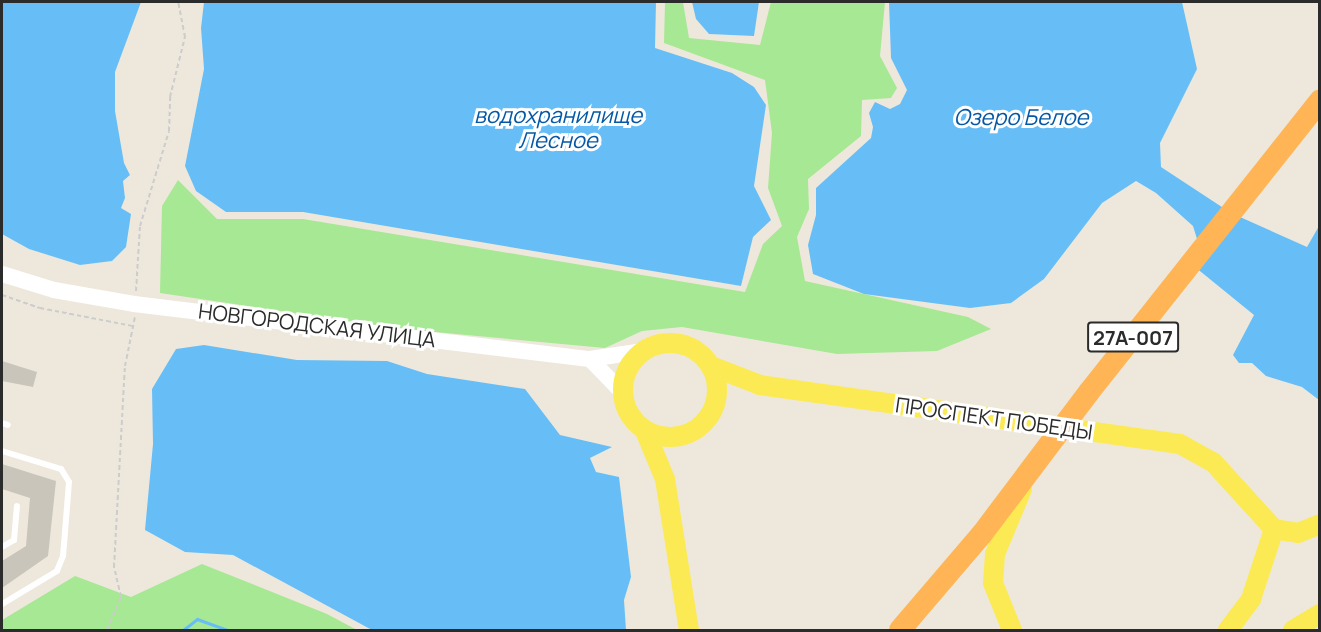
<!DOCTYPE html>
<html>
<head>
<meta charset="utf-8">
<style>
  body { margin:0 }
  #map { position:relative; width:1321px; height:632px; overflow:hidden; background:#eee8dc; font-family:Manrope,sans-serif }
  div>[style] { position:absolute }
  [style*='--x'] { left:calc(var(--x)*1px); top:calc(var(--y)*1px); width:calc(var(--w)*1px); rotate:calc(var(--a)*1deg) }
  .green>* { inset:0; background:#a6e894 }
  .water>* { inset:0; background:#67bef7 }
  .stream>* { height:3px; margin:-1.5px; padding:0 1.5px; transform-origin:1.5px; border-radius:1.5px; background:#67bef7 }
  .building>* { inset:0; background:#c9c5bb }
  .path>* { height:2px; margin-top:-1px; transform-origin:0; background:repeating-linear-gradient(90deg,#ccc 0 4.5px,transparent 0 7.5px) }
  .lane>* { height:6px; margin:-3px; padding:0 3px; transform-origin:3px; border-radius:3px; background:#fff }
  .secondary>* { height:16px; margin:-8px; padding:0 8px; transform-origin:8px; border-radius:8px; background:#fff }
  .primary>* { height:20px; margin:-10px; padding:0 10px; transform-origin:10px; border-radius:10px; background:#fbea54 }
  .primary>.ring { margin:-10px; padding:0; box-sizing:content-box; background:none; border:20px solid #fbea54; border-radius:50% }
  .highway>* { height:22px; margin:-11px; padding:0 11px; transform-origin:11px; border-radius:11px; background:#ffb555 }
  span { translate:-50% -50%; white-space:nowrap; text-align:center; line-height:1.15; -webkit-text-stroke:6px #fff; paint-order:stroke }
  .shield-label span { padding:2px 4px; background:#fff; border:2px solid; border-radius:4px; -webkit-text-stroke-width:0 }
  .shield-label { font-size:20px; color:#2b2b2b; font-weight:700 }
  .street-label { font-size:21px; color:#2b2b2b }
  .water-label { font-size:22px; color:#0458a6; font-style:italic }
  .frame { position:absolute; inset:0; border:3px solid #2b2b2b; pointer-events:none }
</style>
</head>
<body>
<div id="map">
  <div class="green">
    <div style="clip-path:polygon(665px 2px,683px 2px,689px 38px,760px 45px,771px 2px,885px 2px,880px 56px,897px 88px,891px 98px,862px 100px,861px 136px,808px 179px,809px 209px,797px 237px,805px 281px,968px 317px,991px 329px,937px 351px,837px 354px,682px 327px,642px 331px,605px 348px,402px 329px,160px 293px,162px 206px,178px 180px,217px 219px,303px 219px,745px 292px,763px 244px,782px 226px,768px 188px,772px 133px,765px 80px,664px 43px)"></div>
    <div style="clip-path:polygon(202px 564px,327px 614px,357px 630px,2px 630px,2px 620px,75px 576px,131px 597px)"></div>
  </div>
  <div class="water">
    <div style="clip-path:polygon(2px 2px,141px 2px,115px 72px,115px 111px,124px 163px,130px 175px,123px 181px,125px 198px,121px 208px,131px 214px,126px 247px,112px 261px,80px 265px,29px 249px,2px 234px)"></div>
    <div style="clip-path:polygon(204px 2px,656px 2px,655px 48px,732px 73px,754px 87px,766px 105px,754px 186px,771px 220px,753px 237px,741px 286px,303px 212px,226px 212px,196px 191px,185px 166px,204px 69px,201px 28px)"></div>
    <div style="clip-path:polygon(692px 2px,759px 2px,754px 36px,709px 34px,696px 19px)"></div>
    <div style="clip-path:polygon(889px 2px,1182px 2px,1197px 69px,1160px 143px,1161px 167px,1231px 213px,1307px 247px,1319px 226px,1319px 400px,1302px 387px,1266px 376px,1252px 363px,1239px 363px,1233px 355px,1254px 315px,1195px 267px,1202px 255px,1193px 226px,1156px 193px,1136px 181px,1102px 203px,1044px 279px,1011px 303px,970px 308px,864px 294px,813px 274px,808px 245px,816px 215px,816px 188px,871px 138px,873px 127px,869px 113px,875px 102px,890px 109px,900px 104px,907px 90px,891px 58px)"></div>
    <div style="clip-path:polygon(204px 345px,297px 360px,387px 361px,427px 374px,525px 389px,560px 435px,612px 447px,590px 458px,596px 472px,619px 477px,631px 577px,624px 600px,626px 630px,372px 630px,233px 555px,185px 552px,145px 530px,153px 444px,152px 389px,176px 349px)"></div>
  </div>
  <div class="stream">
    <div style="--x:183;--y:630;--w:18;--a:-38"></div>
    <div style="--x:197;--y:619;--w:32;--a:20"></div>
  </div>
  <div class="building">
    <div style="clip-path:polygon(2px 361px,37px 372px,33px 387px,2px 381px)"></div>
    <div style="clip-path:polygon(2px 464px,56px 481px,48px 556px,2px 588px,2px 561px,26px 546px,30px 498px,2px 489px)"></div>
  </div>
  <div class="path">
    <div style="--x:136;--y:291;--w:65;--a:-86.5"></div>
    <div style="--x:140;--y:226;--w:99;--a:-73"></div>
    <div style="--x:169;--y:131;--w:34;--a:-88"></div>
    <div style="--x:170;--y:97;--w:62;--a:-76"></div>
    <div style="--x:185;--y:37;--w:36;--a:-101"></div>
    <div style="--x:2;--y:295;--w:40;--a:18.9"></div>
    <div style="--x:40;--y:308;--w:95;--a:11"></div>
    <div style="--x:107;--y:630;--w:36;--a:-67"></div>
    <div style="--x:121;--y:597;--w:31;--a:-103"></div>
    <div style="--x:114;--y:567;--w:201;--a:-86.9"></div>
    <div style="--x:125;--y:366;--w:50;--a:-78.5"></div>
  </div>
  <div class="lane">
    <div style="--x:2;--y:423;--w:6;--a:18"></div>
    <div style="--x:2;--y:451;--w:62;--a:17"></div>
    <div style="--x:61;--y:469;--w:15;--a:58"></div>
    <div style="--x:69;--y:482;--w:74;--a:94.6"></div>
    <div style="--x:63;--y:556;--w:16;--a:112"></div>
    <div style="--x:57;--y:571;--w:64;--a:149"></div>
    <div style="--x:2;--y:547;--w:14;--a:-30"></div>
    <div style="--x:14;--y:540;--w:34;--a:-85"></div>
  </div>
  <div class="secondary">
    <div style="--x:2;--y:274;--w:54;--a:17.1"></div>
    <div style="--x:54;--y:290;--w:81;--a:9.9"></div>
    <div style="--x:134;--y:304;--w:459;--a:6.9"></div>
    <div style="--x:590;--y:359;--w:54;--a:-8.6"></div>
    <div style="--x:590;--y:359;--w:46;--a:45.9"></div>
  </div>
  <div class="primary">
    <div class="ring" style="left:623px;top:343px;width:74px;height:74px"></div>
    <div style="--x:711;--y:366;--w:53;--a:21.2"></div>
    <div style="--x:760;--y:385;--w:424;--a:8"></div>
    <div style="--x:1180;--y:444;--w:38;--a:29"></div>
    <div style="--x:1213;--y:462;--w:91;--a:47.7"></div>
    <div style="--x:1274;--y:529;--w:24;--a:9"></div>
    <div style="--x:1298;--y:533;--w:24;--a:-22"></div>
    <div style="--x:645;--y:431;--w:52;--a:67.4"></div>
    <div style="--x:665;--y:479;--w:153;--a:81"></div>
    <div style="--x:1012;--y:630;--w:51;--a:-112"></div>
    <div style="--x:993;--y:583;--w:29;--a:-86"></div>
    <div style="--x:995;--y:554;--w:70;--a:-67.4"></div>
    <div style="--x:1228;--y:630;--w:39;--a:-53"></div>
    <div style="--x:1251;--y:599;--w:74;--a:-71.8"></div>
    <div style="--x:1293;--y:630;--w:31;--a:-31"></div>
  </div>
  <div class="highway">
    <div style="--x:900;--y:630;--w:126;--a:-49.5"></div>
    <div style="--x:982;--y:534;--w:178;--a:-53"></div>
    <div style="--x:1089;--y:392;--w:372;--a:-51.6"></div>
  </div>
  <div class="shield-label">
    <span style="left:1133px;top:337px">27А-007</span>
  </div>
  <div class="street-label">
    <span style="left:317px;top:325px;rotate:7deg">НОВГОРОДСКАЯ УЛИЦА</span>
    <span style="left:994px;top:418px;rotate:8deg">ПРОСПЕКТ ПОБЕДЫ</span>
  </div>
  <div class="water-label">
    <span style="left:558px;top:128px">водохранилище<br>Лесное</span>
    <span style="left:1021px;top:118px">Озеро Белое</span>
  </div>
  <div class="frame"></div>
</div>
</body>
</html>
